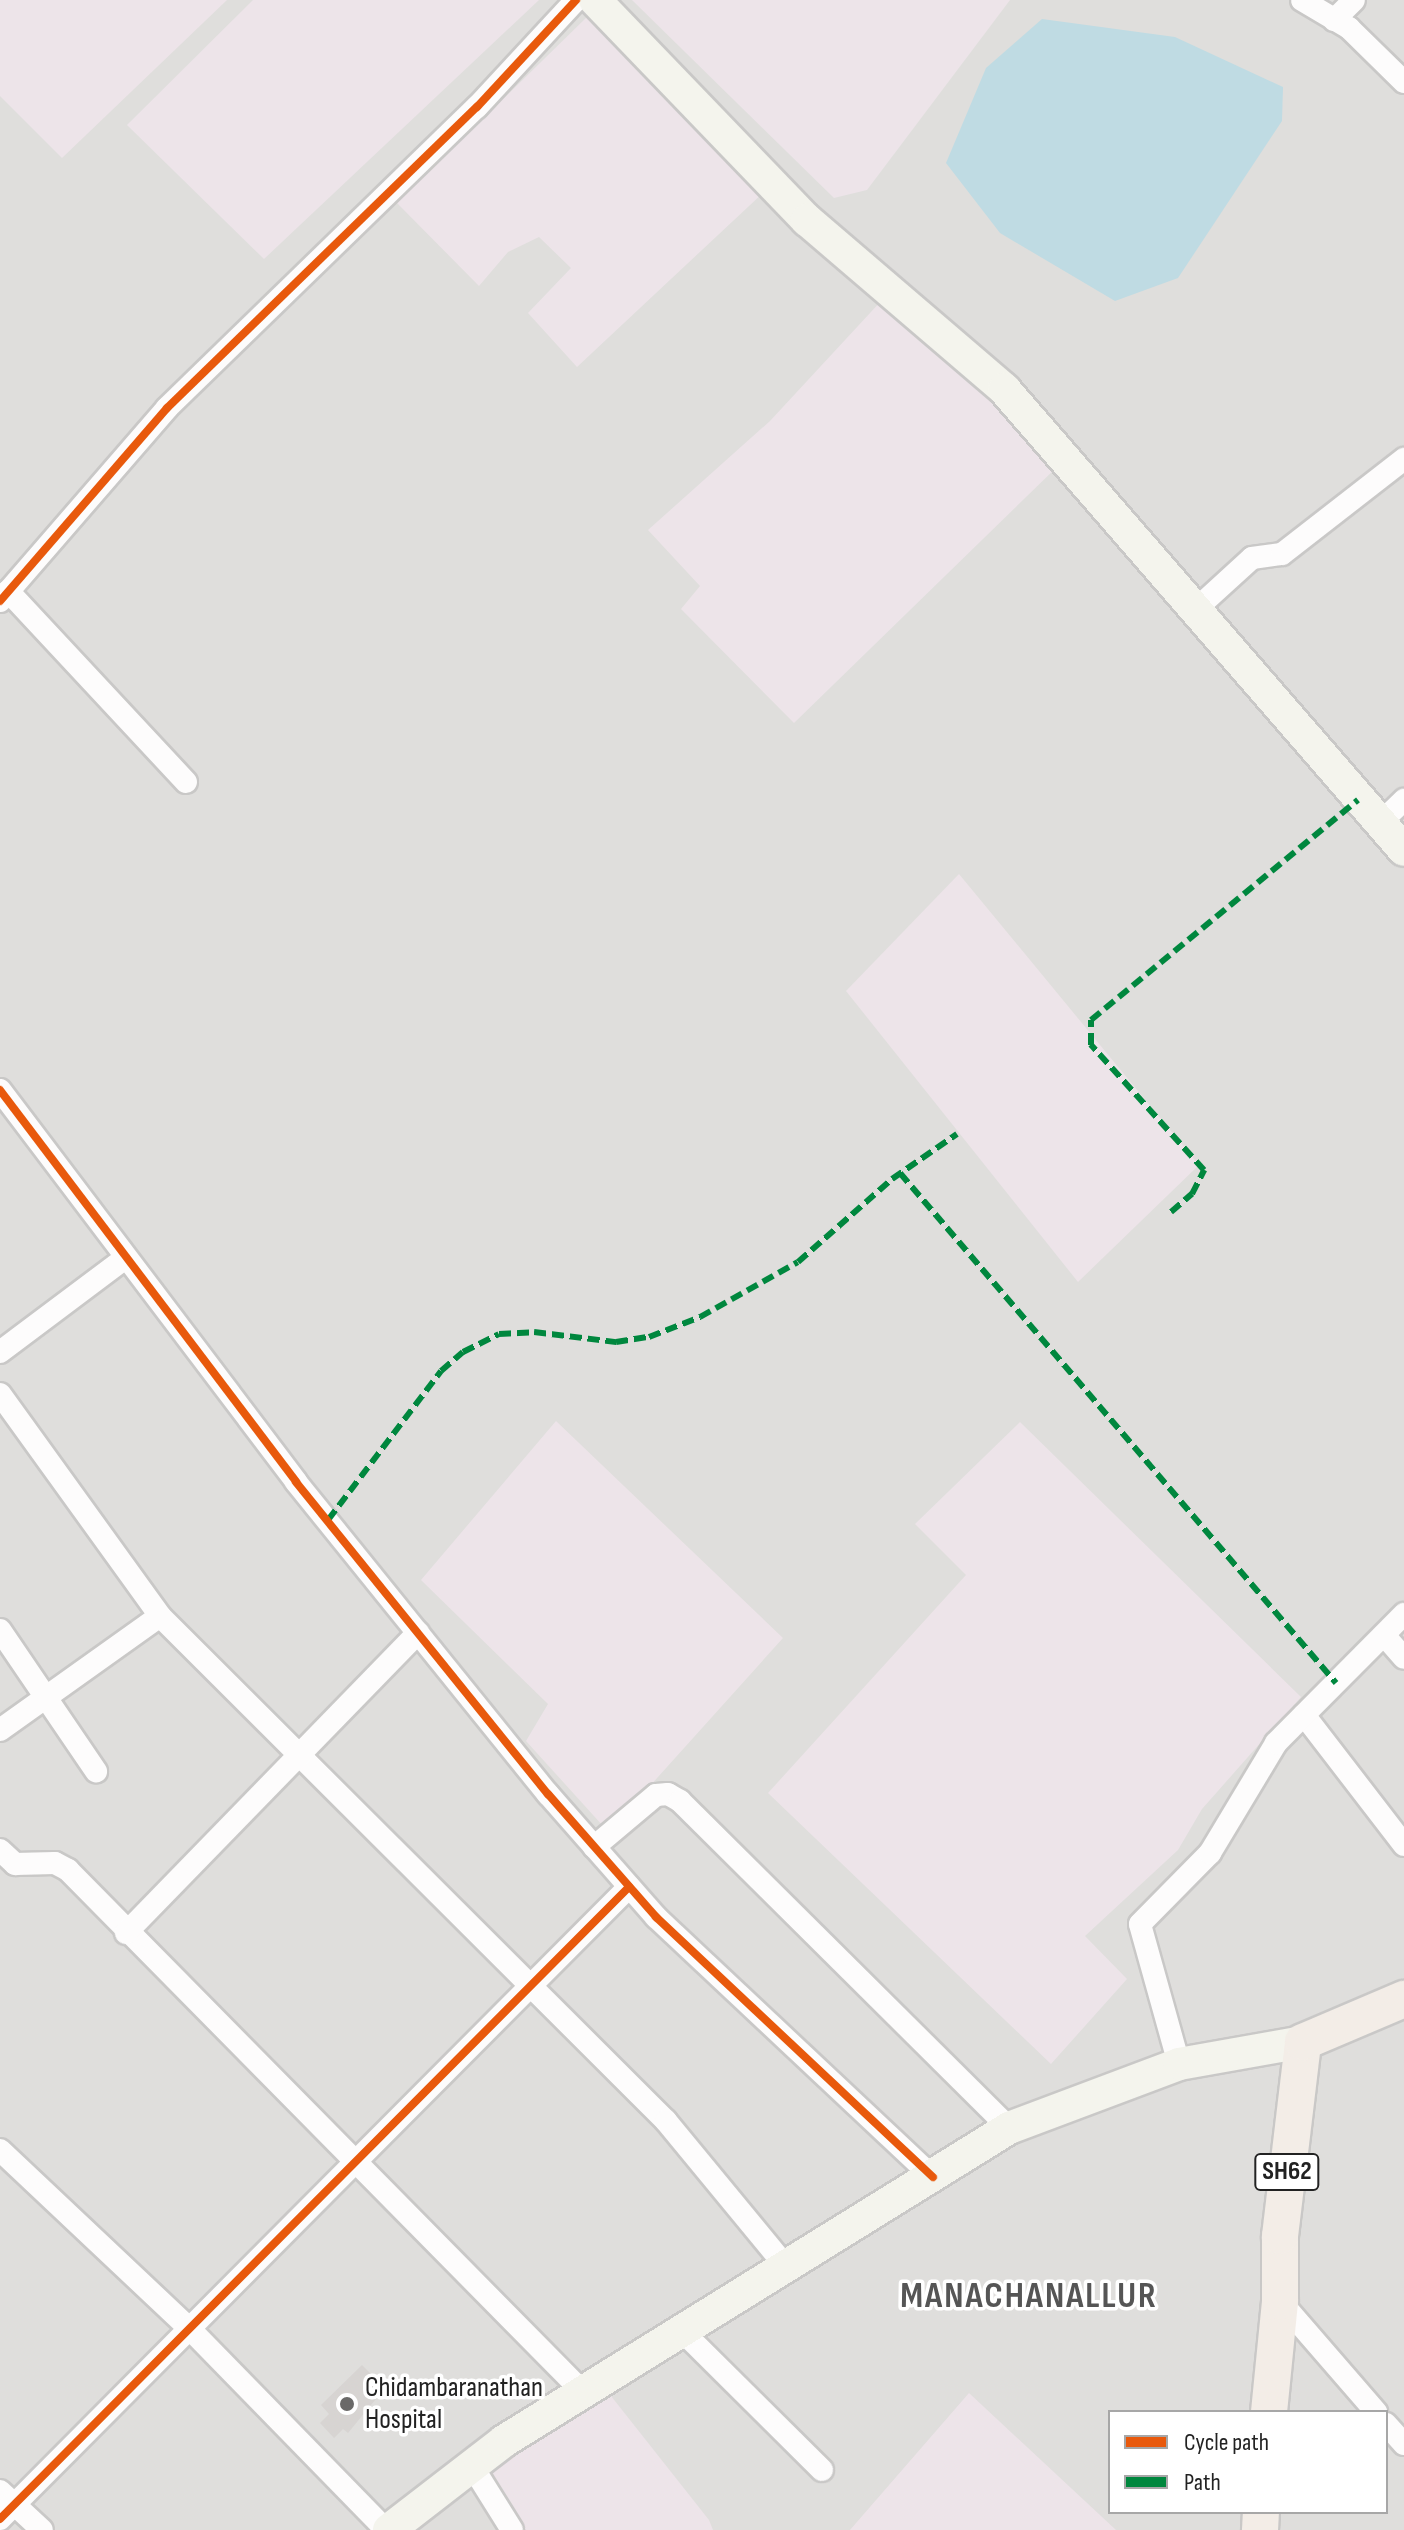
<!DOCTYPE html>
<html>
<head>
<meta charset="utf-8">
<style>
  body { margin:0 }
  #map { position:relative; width:1404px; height:2530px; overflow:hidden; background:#f0eeeb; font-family:"Sofia Sans Condensed",sans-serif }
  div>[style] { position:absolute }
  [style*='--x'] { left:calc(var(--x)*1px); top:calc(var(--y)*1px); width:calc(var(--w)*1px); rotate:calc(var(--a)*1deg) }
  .residential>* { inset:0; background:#dfdedc }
  .industrial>* { inset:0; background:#ede4e9 }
  .water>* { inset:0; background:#bfdbe3 }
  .building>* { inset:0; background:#d7d4d2 }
  .roads { filter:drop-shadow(2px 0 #c9c8c7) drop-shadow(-2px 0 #c9c8c7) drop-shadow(0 2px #c9c8c7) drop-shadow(0 -2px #c9c8c7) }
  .minor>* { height:22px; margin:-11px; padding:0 11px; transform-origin:11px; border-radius:11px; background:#fdfcfc }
  .secondary>* { height:32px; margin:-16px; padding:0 16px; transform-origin:16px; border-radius:16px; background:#f4f4ed }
  .primary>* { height:36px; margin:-18px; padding:0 18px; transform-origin:18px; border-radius:18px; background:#f3ede7 }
  .quiet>* { height:6px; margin-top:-3px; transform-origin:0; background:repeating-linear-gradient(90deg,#00873e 0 12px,transparent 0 18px) }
  .cycleway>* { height:8px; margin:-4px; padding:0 4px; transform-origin:4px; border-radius:4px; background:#e8590c }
  .dots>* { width:22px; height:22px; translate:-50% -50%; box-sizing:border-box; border:4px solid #fff; border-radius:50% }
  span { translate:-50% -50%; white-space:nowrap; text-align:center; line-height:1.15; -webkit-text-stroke:7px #fff; paint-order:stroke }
  .shield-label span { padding:2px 6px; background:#fff; border:2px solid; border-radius:6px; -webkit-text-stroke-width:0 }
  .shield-label { font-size:26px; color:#222; font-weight:700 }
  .poi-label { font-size:28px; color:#222 }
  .left { translate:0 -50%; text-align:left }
  .district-label { font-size:36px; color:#555; font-weight:700; letter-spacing:2px }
  .legend { position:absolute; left:1108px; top:2410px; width:280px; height:104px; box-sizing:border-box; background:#fff; border:2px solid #a7a7a7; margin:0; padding:10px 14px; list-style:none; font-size:24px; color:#222 }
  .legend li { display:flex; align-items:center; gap:16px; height:40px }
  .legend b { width:40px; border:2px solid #a7a7a7 }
</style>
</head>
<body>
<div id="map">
  <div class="residential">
    <div style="clip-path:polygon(evenodd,0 0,1404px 0,1404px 2530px,0 2530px,0 0,1110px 2412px,1386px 2412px,1386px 2512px,1110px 2512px,1110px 2412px)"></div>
  </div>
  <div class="industrial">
    <div style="clip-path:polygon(0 0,227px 0,62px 158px,0 96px)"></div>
    <div style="clip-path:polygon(253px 0,539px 0,264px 259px,127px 125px)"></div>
    <div style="clip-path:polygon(632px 0,1010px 0,867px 190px,834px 198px)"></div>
    <div style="clip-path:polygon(588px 16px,765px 191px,577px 367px,528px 313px,571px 268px,539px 237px,508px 252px,479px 286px,397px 203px)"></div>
    <div style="clip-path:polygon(883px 299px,995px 394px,1059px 465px,794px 723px,681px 609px,700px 586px,648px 530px,770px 421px)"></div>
    <div style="clip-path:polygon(959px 874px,1199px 1165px,1078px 1282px,846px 991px)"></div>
    <div style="clip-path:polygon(556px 1421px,783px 1638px,640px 1797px,603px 1826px,526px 1741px,548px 1704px,421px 1580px)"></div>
    <div style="clip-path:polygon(1020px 1422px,1301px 1697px,1202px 1809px,1178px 1850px,1085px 1936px,1127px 1979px,1051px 2064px,768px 1793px,966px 1575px,915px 1524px)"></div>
    <div style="clip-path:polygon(969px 2393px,1116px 2530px,850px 2530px)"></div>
    <div style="clip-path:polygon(611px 2396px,709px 2520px,713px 2530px,524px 2530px,482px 2473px)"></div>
  </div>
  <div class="water">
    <div style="clip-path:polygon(1042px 19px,1175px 37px,1283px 87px,1282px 121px,1178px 278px,1115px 301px,1000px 233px,946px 163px,986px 68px)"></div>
  </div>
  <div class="building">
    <div style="clip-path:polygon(362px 2365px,385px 2388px,348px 2433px,343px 2429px,334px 2438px,320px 2423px,329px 2414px,321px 2405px)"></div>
  </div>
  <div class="roads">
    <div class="minor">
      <div style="--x:1302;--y:0;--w:55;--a:30.8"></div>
      <div style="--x:1349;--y:28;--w:77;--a:44.5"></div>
      <div style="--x:1334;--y:20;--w:28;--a:-45"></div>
      <div style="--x:8;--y:591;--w:261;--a:47"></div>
      <div style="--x:0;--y:601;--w:255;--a:-49.1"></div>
      <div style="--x:167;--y:408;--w:432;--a:-44.2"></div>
      <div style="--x:477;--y:107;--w:146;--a:-47.2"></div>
      <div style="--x:1195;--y:610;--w:77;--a:-42.4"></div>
      <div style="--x:1252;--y:558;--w:30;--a:-8"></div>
      <div style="--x:1282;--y:554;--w:155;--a:-37.9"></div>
      <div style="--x:1379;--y:824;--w:35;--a:-44"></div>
      <div style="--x:0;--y:1090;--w:491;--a:52.9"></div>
      <div style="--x:296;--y:1482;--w:401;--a:51.1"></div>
      <div style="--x:548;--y:1794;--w:164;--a:48.7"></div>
      <div style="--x:656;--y:1917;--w:380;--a:43.2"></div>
      <div style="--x:0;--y:1352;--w:155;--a:-36.9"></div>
      <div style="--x:0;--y:1394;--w:274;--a:54.2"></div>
      <div style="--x:160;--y:1616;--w:715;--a:44.94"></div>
      <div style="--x:666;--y:2121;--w:185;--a:50.5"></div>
      <div style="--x:0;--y:1630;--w:171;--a:55.8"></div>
      <div style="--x:1384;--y:1635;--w:30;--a:49"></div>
      <div style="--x:1304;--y:1715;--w:164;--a:52.4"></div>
      <div style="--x:0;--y:1730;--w:196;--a:-35.5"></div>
      <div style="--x:594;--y:1847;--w:81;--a:-40"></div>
      <div style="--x:656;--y:1795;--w:12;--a:-5"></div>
      <div style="--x:668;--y:1794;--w:14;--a:30"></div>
      <div style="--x:680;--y:1801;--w:464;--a:44.8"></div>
      <div style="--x:0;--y:1850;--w:21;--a:43"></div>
      <div style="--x:15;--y:1864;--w:40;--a:-1.4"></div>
      <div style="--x:55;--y:1863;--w:15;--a:28"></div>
      <div style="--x:68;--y:1870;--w:732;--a:45.39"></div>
      <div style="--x:126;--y:1933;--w:419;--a:-45.8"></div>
      <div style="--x:1179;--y:2064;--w:145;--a:-105.6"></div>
      <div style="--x:1140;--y:1924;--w:100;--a:-45.4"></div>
      <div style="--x:1210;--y:1853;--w:128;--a:-59"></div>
      <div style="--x:1276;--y:1743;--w:182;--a:-45.2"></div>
      <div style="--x:0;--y:2150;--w:258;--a:43.3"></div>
      <div style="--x:188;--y:2327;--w:284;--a:45.7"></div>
      <div style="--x:1280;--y:2301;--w:147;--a:49.1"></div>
      <div style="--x:680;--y:2329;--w:200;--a:44.8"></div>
      <div style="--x:1386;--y:2424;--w:27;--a:48"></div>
      <div style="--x:472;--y:2466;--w:75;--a:58"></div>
      <div style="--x:0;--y:2491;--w:57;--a:42.9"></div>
      <div style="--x:0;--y:2519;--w:892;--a:-45.14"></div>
    </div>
    <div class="secondary">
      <div style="--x:595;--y:0;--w:306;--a:46.1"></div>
      <div style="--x:807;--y:220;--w:260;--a:40.6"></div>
      <div style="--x:1004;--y:389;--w:610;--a:49.05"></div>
      <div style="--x:389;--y:2530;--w:145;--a:-37.7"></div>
      <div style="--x:504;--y:2441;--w:594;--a:-31.79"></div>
      <div style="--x:1009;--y:2128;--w:182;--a:-20.6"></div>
      <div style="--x:1179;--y:2064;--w:126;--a:-10.1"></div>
    </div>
    <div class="primary">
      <div style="--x:1269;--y:2412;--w:112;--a:-84.3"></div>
      <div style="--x:1280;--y:2301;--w:65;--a:-90"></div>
      <div style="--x:1280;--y:2236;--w:195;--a:-83.2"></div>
      <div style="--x:1303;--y:2042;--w:110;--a:-23.1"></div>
      <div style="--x:1260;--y:2530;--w:18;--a:-87"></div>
    </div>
  </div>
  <div class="quiet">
    <div style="--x:900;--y:1173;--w:671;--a:49.47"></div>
    <div style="--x:1171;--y:1212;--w:28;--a:-41"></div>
    <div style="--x:1192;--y:1194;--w:27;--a:-63"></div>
    <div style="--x:1204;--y:1170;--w:169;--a:-132.1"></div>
    <div style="--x:1091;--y:1045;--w:25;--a:-90"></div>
    <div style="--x:1091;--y:1020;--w:346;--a:-39.5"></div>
    <div style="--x:328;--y:1520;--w:187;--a:-52.8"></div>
    <div style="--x:441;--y:1371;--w:29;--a:-41"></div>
    <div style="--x:463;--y:1352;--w:40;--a:-26.6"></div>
    <div style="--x:499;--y:1334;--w:35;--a:-3"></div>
    <div style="--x:534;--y:1332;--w:83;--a:7"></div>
    <div style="--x:616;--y:1342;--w:33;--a:-9"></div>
    <div style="--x:649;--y:1337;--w:55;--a:-21.4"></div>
    <div style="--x:700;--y:1317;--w:112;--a:-29.3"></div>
    <div style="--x:798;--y:1262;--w:125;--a:-41.4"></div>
    <div style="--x:892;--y:1179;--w:79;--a:-34.7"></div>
  </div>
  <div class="cycleway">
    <div style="--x:0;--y:601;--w:255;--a:-49.1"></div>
    <div style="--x:167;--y:408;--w:432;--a:-44.2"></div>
    <div style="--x:477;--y:107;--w:146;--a:-47.2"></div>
    <div style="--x:0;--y:1090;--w:491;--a:52.9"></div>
    <div style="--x:296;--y:1482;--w:401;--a:51.1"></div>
    <div style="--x:548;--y:1794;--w:164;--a:48.7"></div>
    <div style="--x:656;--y:1917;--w:380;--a:43.2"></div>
    <div style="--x:0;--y:2519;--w:892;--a:-45.14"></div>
  </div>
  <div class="dots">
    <div style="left:347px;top:2404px;background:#6a6968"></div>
  </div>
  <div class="shield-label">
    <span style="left:1287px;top:2172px">SH62</span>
  </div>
  <div class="poi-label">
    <span class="left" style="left:365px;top:2404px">Chidambaranathan<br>Hospital</span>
  </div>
  <div class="district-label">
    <span style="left:1029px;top:2297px">MANACHANALLUR</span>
  </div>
  <ul class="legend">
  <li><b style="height:10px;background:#e8590c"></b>Cycle path</li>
  <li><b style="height:10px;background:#00873e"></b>Path</li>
  </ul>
</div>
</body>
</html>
